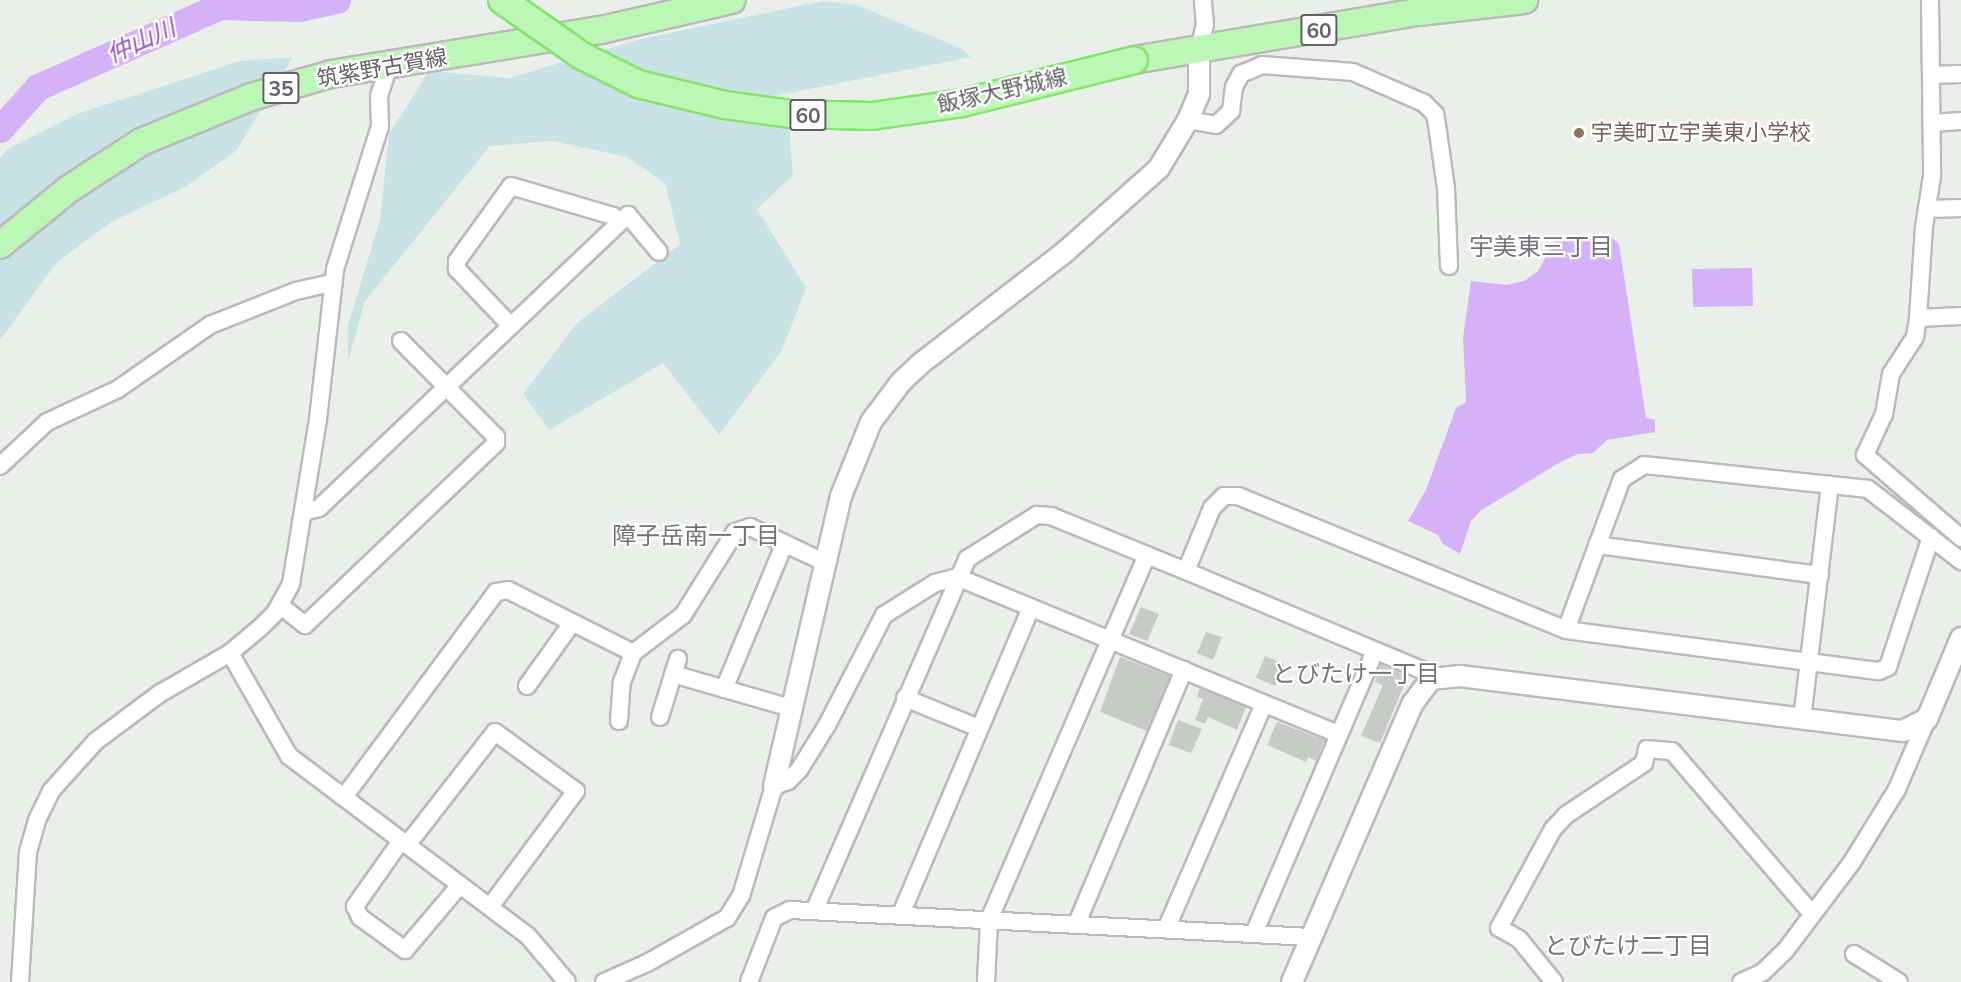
<!DOCTYPE html>
<html>
<head>
<meta charset="utf-8">
<style>
  body { margin:0 }
  #map { position:relative; width:1961px; height:982px; overflow:hidden; background:#eaf0e9; font-family:Mulish,"Noto Sans JP",sans-serif }
  div>[style] { position:absolute }
  [style*='--x'] { left:calc(var(--x)*1px); top:calc(var(--y)*1px); width:calc(var(--w)*1px); rotate:calc(var(--a)*1deg) }
  .green>* { inset:0; background:#c8e2e5 }
  .water>* { inset:0; background:#d5b2f7 }
  .river>* { height:27px; margin:-13.5px; padding:0 13.5px; transform-origin:13.5px; border-radius:13.5px; background:#d5b2f7 }
  .building>* { inset:0; background:#c6ccc5 }
  .roads { filter:drop-shadow(2px 0 #bcb8bd) drop-shadow(-2px 0 #bcb8bd) drop-shadow(0 2px #bcb8bd) drop-shadow(0 -2px #bcb8bd) }
  .minor>* { height:16px; margin:-8px; padding:0 8px; transform-origin:8px; border-radius:8px; background:#fff }
  .tertiary>* { height:20px; margin:-10px; padding:0 10px; transform-origin:10px; border-radius:10px; background:#fff }
  .primary>* { height:26px; margin:-13px; padding:0 13px; transform-origin:13px; border-radius:13px; background:#bcf7b6 }
  .bridges { filter:drop-shadow(2px 0 #85e46e) drop-shadow(-2px 0 #85e46e) drop-shadow(0 2px #85e46e) drop-shadow(0 -2px #85e46e) }
  .primary-bridge>* { height:26px; margin:-13px; padding:0 13px; transform-origin:13px; border-radius:13px; background:#bcf7b6 }
  .dots>* { width:16px; height:16px; translate:-50% -50%; box-sizing:border-box; border:3px solid #fff; border-radius:50% }
  span { translate:-50% -50%; white-space:nowrap; text-align:center; line-height:1.15; -webkit-text-stroke:4.5px #fff; paint-order:stroke }
  .shield-label span { padding:2px 4px; background:#fff; border:2px solid; border-radius:4px; -webkit-text-stroke-width:0 }
  .shield-label { font-size:21px; color:#646067; font-weight:700 }
  .street-label { font-size:22px; color:#646067 }
  .education-label { font-size:22px; color:#785e54 }
  .left { translate:0 -50%; text-align:left }
  .water-label { font-size:24px; color:#9155b9; font-style:italic }
  .neighbourhood-label { font-size:24px; color:#767179 }
</style>
</head>
<body>
<div id="map">
  <div class="green">
    <div style="clip-path:polygon(823px 1px,857px 5px,960px 48px,971px 57px,764px 98px,789px 127px,793px 175px,757px 209px,806px 288px,782px 350px,719px 435px,663px 363px,549px 430px,523px 394px,576px 324px,680px 244px,665px 183px,627px 157px,553px 141px,490px 146px,365px 301px,348px 362px,348px 325px,380px 220px,389px 134px,429px 71px,509px 78px,641px 39px)"></div>
    <div style="clip-path:polygon(293px 57px,236px 151px,185px 187px,113px 221px,57px 262px,0 340px,0 158px,7px 149px,77px 114px,240px 61px)"></div>
  </div>
  <div class="water">
    <div style="clip-path:polygon(1612px 238px,1619px 244px,1646px 418px,1655px 420px,1655px 432px,1607px 440px,1593px 453px,1578px 454px,1557px 464px,1480px 511px,1471px 521px,1460px 554px,1443px 544px,1438px 535px,1408px 521px,1426px 490px,1456px 408px,1466px 402px,1463px 338px,1471px 281px,1506px 285px,1524px 281px,1538px 271px,1556px 239px)"></div>
    <div style="clip-path:polygon(1752px 268px,1753px 306px,1693px 307px,1692px 269px)"></div>
  </div>
  <div class="river">
    <div style="--x:0;--y:129;--w:57;--a:-47.9"></div>
    <div style="--x:38;--y:87;--w:199;--a:-24"></div>
    <div style="--x:220;--y:6;--w:79;--a:1.5"></div>
    <div style="--x:299;--y:8;--w:39;--a:-12"></div>
  </div>
  <div class="building">
    <div style="clip-path:polygon(1141px 607px,1159px 614px,1147px 641px,1129px 634px)"></div>
    <div style="clip-path:polygon(1206px 632px,1222px 637px,1213px 660px,1197px 653px)"></div>
    <div style="clip-path:polygon(1265px 656px,1284px 664px,1275px 686px,1256px 678px)"></div>
    <div style="clip-path:polygon(1120px 657px,1170px 676px,1147px 731px,1100px 712px)"></div>
    <div style="clip-path:polygon(1381px 665px,1408px 676px,1380px 743px,1361px 736px,1383px 685px,1375px 682px)"></div>
    <div style="clip-path:polygon(1200px 688px,1246px 707px,1237px 730px,1208px 717px,1205px 724px,1195px 720px,1203px 699px,1197px 697px)"></div>
    <div style="clip-path:polygon(1178px 720px,1202px 729px,1191px 753px,1169px 745px)"></div>
    <div style="clip-path:polygon(1277px 722px,1325px 740px,1316px 761px,1308px 757px,1306px 762px,1267px 745px)"></div>
  </div>
  <div class="roads">
    <div class="minor">
      <div style="--x:1930;--y:0;--w:176;--a:89.3"></div>
      <div style="--x:1932;--y:176;--w:52;--a:98.9"></div>
      <div style="--x:1924;--y:227;--w:91;--a:93.8"></div>
      <div style="--x:1918;--y:318;--w:19;--a:99"></div>
      <div style="--x:1915;--y:337;--w:44;--a:123"></div>
      <div style="--x:1891;--y:374;--w:41;--a:99.9"></div>
      <div style="--x:1884;--y:414;--w:45;--a:114.9"></div>
      <div style="--x:1865;--y:455;--w:127;--a:40.8"></div>
      <div style="--x:1199;--y:50;--w:26;--a:-77"></div>
      <div style="--x:1205;--y:25;--w:25;--a:-95"></div>
      <div style="--x:1931;--y:75;--w:30;--a:-2"></div>
      <div style="--x:1188;--y:120;--w:28;--a:10"></div>
      <div style="--x:1216;--y:125;--w:21;--a:-43"></div>
      <div style="--x:1231;--y:111;--w:24;--a:-83"></div>
      <div style="--x:1234;--y:87;--w:15;--a:-62"></div>
      <div style="--x:1241;--y:74;--w:23;--a:-23"></div>
      <div style="--x:1262;--y:65;--w:91;--a:4.4"></div>
      <div style="--x:1353;--y:72;--w:77;--a:23.6"></div>
      <div style="--x:1424;--y:103;--w:16;--a:45"></div>
      <div style="--x:1435;--y:114;--w:11;--a:80"></div>
      <div style="--x:1437;--y:125;--w:64;--a:81.9"></div>
      <div style="--x:1446;--y:188;--w:78;--a:87.8"></div>
      <div style="--x:1932;--y:123;--w:29;--a:-4"></div>
      <div style="--x:1929;--y:209;--w:32;--a:-2"></div>
      <div style="--x:1918;--y:318;--w:43;--a:-2.7"></div>
      <div style="--x:511;--y:326;--w:79;--a:-133.5"></div>
      <div style="--x:457;--y:269;--w:8;--a:-90"></div>
      <div style="--x:457;--y:261;--w:92;--a:-54.2"></div>
      <div style="--x:511;--y:186;--w:106;--a:16.4"></div>
      <div style="--x:613;--y:216;--w:9;--a:41"></div>
      <div style="--x:0;--y:466;--w:64;--a:-43.1"></div>
      <div style="--x:47;--y:422;--w:78;--a:-24.9"></div>
      <div style="--x:118;--y:389;--w:112;--a:-34.8"></div>
      <div style="--x:210;--y:325;--w:92;--a:-21.6"></div>
      <div style="--x:296;--y:291;--w:39;--a:-13"></div>
      <div style="--x:304;--y:512;--w:16;--a:-15"></div>
      <div style="--x:319;--y:508;--w:426;--a:-43.5"></div>
      <div style="--x:628;--y:215;--w:48;--a:50"></div>
      <div style="--x:1597;--y:545;--w:225;--a:7.7"></div>
      <div style="--x:1186;--y:571;--w:68;--a:-67.6"></div>
      <div style="--x:1212;--y:508;--w:17;--a:-45"></div>
      <div style="--x:1224;--y:496;--w:14;--a:0"></div>
      <div style="--x:1238;--y:496;--w:354;--a:22.2"></div>
      <div style="--x:1566;--y:630;--w:316;--a:7.5"></div>
      <div style="--x:1879;--y:671;--w:10;--a:-24"></div>
      <div style="--x:1888;--y:667;--w:137;--a:-71.7"></div>
      <div style="--x:280;--y:605;--w:32;--a:39"></div>
      <div style="--x:305;--y:625;--w:264;--a:-43.6"></div>
      <div style="--x:496;--y:443;--w:6;--a:-90"></div>
      <div style="--x:496;--y:437;--w:135;--a:-134.7"></div>
      <div style="--x:1566;--y:630;--w:161;--a:-69.7"></div>
      <div style="--x:1622;--y:479;--w:26;--a:-32"></div>
      <div style="--x:1644;--y:465;--w:225;--a:6.1"></div>
      <div style="--x:1868;--y:489;--w:118;--a:37.7"></div>
      <div style="--x:230;--y:653;--w:119;--a:60.2"></div>
      <div style="--x:289;--y:756;--w:299;--a:37"></div>
      <div style="--x:528;--y:936;--w:60;--a:49.7"></div>
      <div style="--x:673;--y:674;--w:123;--a:16.1"></div>
      <div style="--x:527;--y:686;--w:77;--a:-54.5"></div>
      <div style="--x:724;--y:689;--w:156;--a:-67.4"></div>
      <div style="--x:905;--y:698;--w:80;--a:22.1"></div>
      <div style="--x:660;--y:717;--w:61;--a:-72.8"></div>
      <div style="--x:1802;--y:719;--w:236;--a:-83.2"></div>
      <div style="--x:619;--y:721;--w:39;--a:-86"></div>
      <div style="--x:622;--y:682;--w:31;--a:-69"></div>
      <div style="--x:344;--y:797;--w:255;--a:-53.4"></div>
      <div style="--x:496;--y:592;--w:12;--a:-9"></div>
      <div style="--x:508;--y:590;--w:140;--a:26.7"></div>
      <div style="--x:633;--y:653;--w:63;--a:-37.2"></div>
      <div style="--x:683;--y:615;--w:98;--a:-57.9"></div>
      <div style="--x:735;--y:532;--w:16;--a:-18"></div>
      <div style="--x:750;--y:527;--w:84;--a:25.3"></div>
      <div style="--x:401;--y:841;--w:80;--a:125.3"></div>
      <div style="--x:355;--y:906;--w:12;--a:66"></div>
      <div style="--x:360;--y:917;--w:56;--a:36.3"></div>
      <div style="--x:405;--y:950;--w:85;--a:-49.8"></div>
      <div style="--x:407;--y:845;--w:143;--a:-52.1"></div>
      <div style="--x:495;--y:732;--w:100;--a:36.1"></div>
      <div style="--x:576;--y:791;--w:144;--a:126.6"></div>
      <div style="--x:815;--y:909;--w:382;--a:-66.5"></div>
      <div style="--x:967;--y:559;--w:83;--a:-32.2"></div>
      <div style="--x:1037;--y:515;--w:14;--a:4"></div>
      <div style="--x:1051;--y:516;--w:146;--a:22.2"></div>
      <div style="--x:1186;--y:571;--w:256;--a:22.8"></div>
      <div style="--x:1422;--y:670;--w:13;--a:45"></div>
      <div style="--x:901;--y:914;--w:333;--a:-67"></div>
      <div style="--x:1077;--y:923;--w:275;--a:-67.1"></div>
      <div style="--x:1167;--y:927;--w:243;--a:-66.5"></div>
      <div style="--x:1255;--y:931;--w:305;--a:-66.8"></div>
      <div style="--x:1854;--y:954;--w:53;--a:31.9"></div>
      <div style="--x:20;--y:982;--w:130;--a:-86.5"></div>
      <div style="--x:28;--y:852;--w:33;--a:-74"></div>
      <div style="--x:37;--y:820;--w:32;--a:-64"></div>
      <div style="--x:51;--y:791;--w:67;--a:-48"></div>
      <div style="--x:96;--y:741;--w:79;--a:-36.7"></div>
      <div style="--x:159;--y:694;--w:82;--a:-30"></div>
      <div style="--x:230;--y:653;--w:39;--a:-40"></div>
      <div style="--x:260;--y:628;--w:21;--a:-45"></div>
      <div style="--x:275;--y:613;--w:33;--a:-61"></div>
      <div style="--x:291;--y:584;--w:167;--a:-80.7"></div>
      <div style="--x:318;--y:419;--w:151;--a:-83.5"></div>
      <div style="--x:335;--y:269;--w:150;--a:-72.5"></div>
      <div style="--x:380;--y:126;--w:30;--a:-92"></div>
      <div style="--x:379;--y:96;--w:32;--a:-72"></div>
      <div style="--x:604;--y:982;--w:47;--a:-23.8"></div>
      <div style="--x:647;--y:963;--w:92;--a:-29.4"></div>
      <div style="--x:727;--y:918;--w:26;--a:-58"></div>
      <div style="--x:741;--y:896;--w:115;--a:-73.3"></div>
      <div style="--x:774;--y:786;--w:15;--a:-20"></div>
      <div style="--x:788;--y:781;--w:16;--a:-45"></div>
      <div style="--x:799;--y:770;--w:53;--a:-58.1"></div>
      <div style="--x:827;--y:725;--w:124;--a:-62.6"></div>
      <div style="--x:884;--y:615;--w:60;--a:-32.1"></div>
      <div style="--x:935;--y:583;--w:23;--a:-15"></div>
      <div style="--x:957;--y:577;--w:412;--a:22.4"></div>
      <div style="--x:749;--y:982;--w:69;--a:-68.7"></div>
      <div style="--x:774;--y:918;--w:18;--a:-27"></div>
      <div style="--x:790;--y:910;--w:522;--a:2.97"></div>
      <div style="--x:986;--y:982;--w:62;--a:-87.2"></div>
      <div style="--x:989;--y:920;--w:398;--a:-66.6"></div>
      <div style="--x:1554;--y:982;--w:55;--a:-129.1"></div>
      <div style="--x:1519;--y:939;--w:23;--a:-151"></div>
      <div style="--x:1499;--y:928;--w:113;--a:-61.4"></div>
      <div style="--x:1553;--y:829;--w:19;--a:-47"></div>
      <div style="--x:1566;--y:815;--w:94;--a:-33.7"></div>
      <div style="--x:1644;--y:763;--w:14;--a:-78"></div>
      <div style="--x:1647;--y:749;--w:25;--a:5"></div>
      <div style="--x:1672;--y:751;--w:215;--a:49.3"></div>
      <div style="--x:1741;--y:982;--w:24;--a:-24"></div>
      <div style="--x:1763;--y:972;--w:30;--a:-44"></div>
      <div style="--x:1785;--y:951;--w:111;--a:-53"></div>
      <div style="--x:1852;--y:862;--w:86;--a:-58.3"></div>
      <div style="--x:1897;--y:789;--w:76;--a:-66.8"></div>
    </div>
    <div class="tertiary">
      <div style="--x:774;--y:786;--w:298;--a:-77"></div>
      <div style="--x:841;--y:496;--w:80;--a:-67.9"></div>
      <div style="--x:871;--y:422;--w:50;--a:-53.1"></div>
      <div style="--x:901;--y:382;--w:26;--a:-43"></div>
      <div style="--x:920;--y:364;--w:185;--a:-37.7"></div>
      <div style="--x:1066;--y:251;--w:125;--a:-41.7"></div>
      <div style="--x:1159;--y:168;--w:56;--a:-58.9"></div>
      <div style="--x:1188;--y:120;--w:28;--a:-67"></div>
      <div style="--x:1199;--y:94;--w:44;--a:-90"></div>
      <div style="--x:1292;--y:982;--w:304;--a:-66.6"></div>
      <div style="--x:1413;--y:703;--w:30;--a:-53"></div>
      <div style="--x:1431;--y:679;--w:29;--a:-6"></div>
      <div style="--x:1460;--y:676;--w:446;--a:7.1"></div>
      <div style="--x:1903;--y:731;--w:27;--a:-27"></div>
      <div style="--x:1927;--y:719;--w:88;--a:-67.2"></div>
    </div>
    <div class="primary">
      <div style="--x:1134;--y:60;--w:289;--a:-9.6"></div>
      <div style="--x:1419;--y:12;--w:106;--a:-6.5"></div>
      <div style="--x:0;--y:245;--w:89;--a:-39.1"></div>
      <div style="--x:69;--y:189;--w:86;--a:-33.1"></div>
      <div style="--x:141;--y:142;--w:119;--a:-22.2"></div>
      <div style="--x:251;--y:97;--w:83;--a:-16"></div>
      <div style="--x:331;--y:74;--w:274;--a:-9.3"></div>
      <div style="--x:601;--y:30;--w:134;--a:-12.9"></div>
    </div>
  </div>
  <div class="bridges">
    <div class="primary-bridge">
      <div style="--x:502;--y:0;--w:98;--a:35"></div>
      <div style="--x:582;--y:56;--w:63;--a:26.6"></div>
      <div style="--x:638;--y:84;--w:89;--a:13.6"></div>
      <div style="--x:725;--y:105;--w:67;--a:7.8"></div>
      <div style="--x:791;--y:114;--w:81;--a:1.4"></div>
      <div style="--x:872;--y:116;--w:91;--a:-8.2"></div>
      <div style="--x:962;--y:103;--w:177;--a:-14"></div>
    </div>
  </div>
  <div class="dots">
    <div style="left:1579px;top:133px;background:#8d6e63"></div>
  </div>
  <div class="shield-label">
    <span style="left:1319px;top:30px">60</span>
    <span style="left:281px;top:88px">35</span>
    <span style="left:808px;top:115px">60</span>
  </div>
  <div class="street-label">
    <span style="left:382px;top:68px;rotate:-10deg">筑紫野古賀線</span>
    <span style="left:1002px;top:91px;rotate:-13deg">飯塚大野城線</span>
  </div>
  <div class="education-label">
    <span class="left" style="left:1591px;top:133px">宇美町立宇美東小学校</span>
  </div>
  <div class="water-label">
    <span style="left:141px;top:41px;rotate:-24deg">仲山川</span>
  </div>
  <div class="neighbourhood-label">
    <span style="left:1541px;top:247px">宇美東三丁目</span>
    <span style="left:696px;top:536px">障子岳南一丁目</span>
    <span style="left:1356px;top:674px">とびたけ一丁目</span>
    <span style="left:1628px;top:946px">とびたけ二丁目</span>
  </div>
</div>
</body>
</html>
